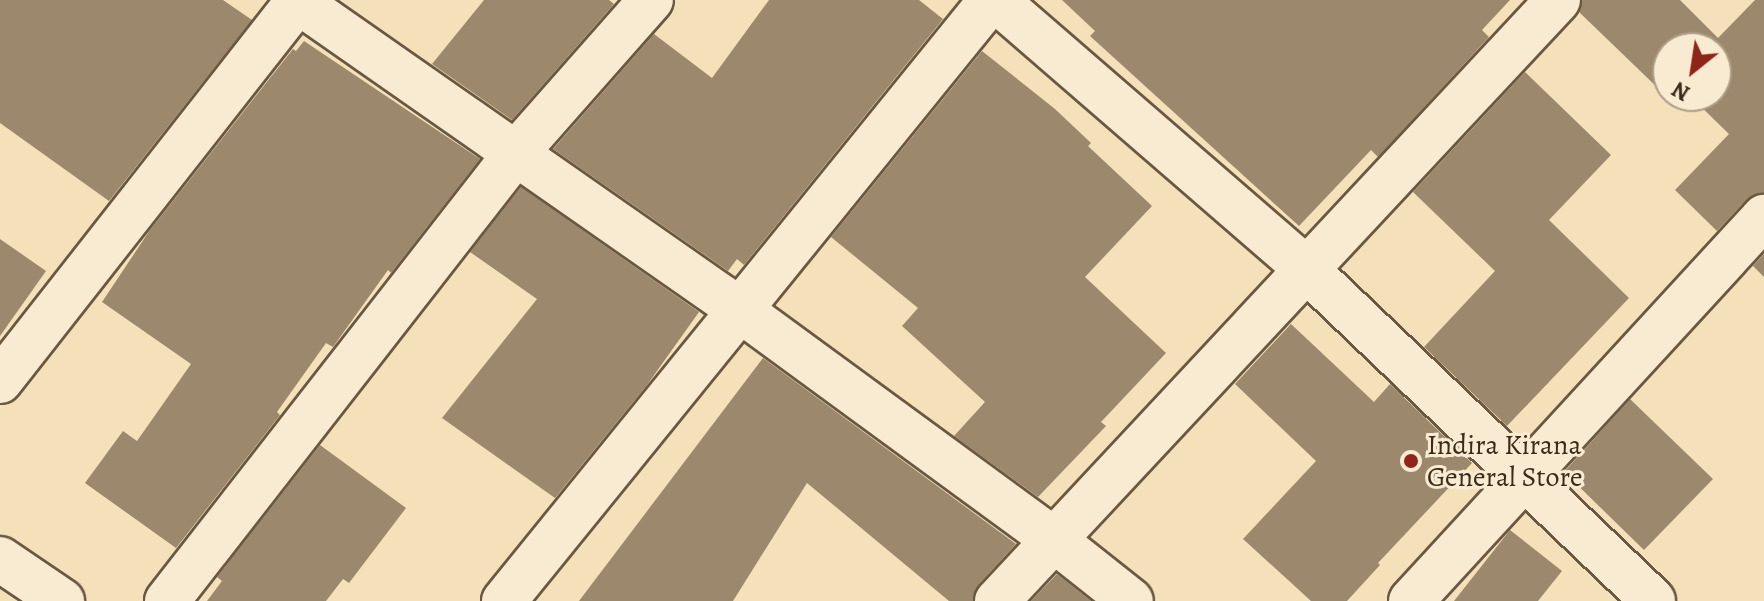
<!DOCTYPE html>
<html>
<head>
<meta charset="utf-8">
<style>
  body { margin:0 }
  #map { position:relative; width:1764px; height:601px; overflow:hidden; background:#f4e0b9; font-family:Alegreya,serif }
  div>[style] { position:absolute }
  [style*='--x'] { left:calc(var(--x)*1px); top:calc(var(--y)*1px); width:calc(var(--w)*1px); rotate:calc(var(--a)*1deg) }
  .building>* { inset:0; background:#9c896d }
  .roads { filter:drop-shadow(2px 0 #6a5842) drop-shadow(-2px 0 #6a5842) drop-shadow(0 2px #6a5842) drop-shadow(0 -2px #6a5842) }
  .minor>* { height:44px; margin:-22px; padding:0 22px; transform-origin:22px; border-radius:22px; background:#f8ebd2 }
  .dots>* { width:22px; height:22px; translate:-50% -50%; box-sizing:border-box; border:4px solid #f8ebd2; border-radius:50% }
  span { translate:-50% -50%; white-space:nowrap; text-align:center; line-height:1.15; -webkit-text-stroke:6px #f8ebd2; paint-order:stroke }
  .poi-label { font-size:28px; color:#3c2a1a }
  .left { translate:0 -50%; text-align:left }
  .north { position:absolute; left:1652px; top:32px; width:80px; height:80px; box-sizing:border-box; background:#f8ebd2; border:2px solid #ad9e88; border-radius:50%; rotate:210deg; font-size:22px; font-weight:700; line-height:32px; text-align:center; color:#3c2a1a }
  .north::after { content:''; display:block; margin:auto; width:28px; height:36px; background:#8f2418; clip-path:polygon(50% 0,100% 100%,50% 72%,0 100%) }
</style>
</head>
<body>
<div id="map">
  <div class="building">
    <div style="clip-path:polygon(0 0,223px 0,252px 20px,109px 201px,0 123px)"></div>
    <div style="clip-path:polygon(484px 0,609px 0,614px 4px,512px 120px,432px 64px)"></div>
    <div style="clip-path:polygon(769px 0,919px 0,943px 19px,744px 265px,737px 259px,728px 271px,553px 149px,654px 34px,712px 78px)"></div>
    <div style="clip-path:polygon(1062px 0,1510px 0,1482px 30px,1489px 37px,1378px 157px,1371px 150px,1299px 226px,1090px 36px,1095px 31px)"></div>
    <div style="clip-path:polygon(1582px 0,1680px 0,1718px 38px,1755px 0,1764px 0,1764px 193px,1746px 200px,1717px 231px,1675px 190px,1729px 134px,1690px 96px,1716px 96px,1716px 48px,1668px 48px,1668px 84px,1661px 91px,1579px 12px)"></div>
    <div style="clip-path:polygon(304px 41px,480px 159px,391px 273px,388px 270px,333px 347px,326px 343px,277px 412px,280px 415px,176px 548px,85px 483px,123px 431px,137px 441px,191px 364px,102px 302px,150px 230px,293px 49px,296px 51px)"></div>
    <div style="clip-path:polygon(982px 51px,1055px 109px,1091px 143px,1088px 146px,1152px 206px,1085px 277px,1166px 353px,1101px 422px,1106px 426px,1038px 497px,954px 436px,985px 402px,902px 326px,918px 308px,831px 237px)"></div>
    <div style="clip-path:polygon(1525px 72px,1611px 155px,1549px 220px,1629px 298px,1507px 426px,1424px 347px,1495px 271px,1413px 192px)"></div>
    <div style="clip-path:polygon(521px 187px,699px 312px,647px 385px,555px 498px,442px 418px,537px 299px,470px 252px)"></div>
    <div style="clip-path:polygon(0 239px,46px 271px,0 336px)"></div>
    <div style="clip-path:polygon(1764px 254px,1764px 277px,1753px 266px)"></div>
    <div style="clip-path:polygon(1291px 324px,1374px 402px,1390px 384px,1472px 463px,1378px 563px,1380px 565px,1347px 601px,1311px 601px,1243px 539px,1316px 461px,1235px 384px)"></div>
    <div style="clip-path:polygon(763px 358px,1016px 544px,979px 584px,973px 601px,949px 601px,807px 483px,733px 601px,579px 601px)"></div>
    <div style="clip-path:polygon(1630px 399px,1713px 479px,1644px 550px,1564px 472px)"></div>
    <div style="clip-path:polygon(320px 445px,406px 508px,349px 583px,343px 579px,326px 601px,207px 601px,222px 581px,217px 577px)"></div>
    <div style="clip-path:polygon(1510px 530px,1562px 571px,1538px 601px,1454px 601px)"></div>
    <div style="clip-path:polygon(1057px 574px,1091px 601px,1031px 601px)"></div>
  </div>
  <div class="roads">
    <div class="minor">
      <div style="--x:296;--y:0;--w:542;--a:34.92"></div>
      <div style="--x:740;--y:310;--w:389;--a:36.2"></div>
      <div style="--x:1054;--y:540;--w:98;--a:38.4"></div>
      <div style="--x:996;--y:0;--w:410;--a:40.9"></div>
      <div style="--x:1306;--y:269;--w:480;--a:43.7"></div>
      <div style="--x:0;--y:381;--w:484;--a:-51.9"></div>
      <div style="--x:0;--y:559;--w:75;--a:34.1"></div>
      <div style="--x:167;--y:601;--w:568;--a:-52.08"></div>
      <div style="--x:516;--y:153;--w:204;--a:-48.6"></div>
      <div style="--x:504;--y:601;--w:774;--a:-50.98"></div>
      <div style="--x:997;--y:601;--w:822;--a:-46.97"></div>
      <div style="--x:1411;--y:601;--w:522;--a:-47.41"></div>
    </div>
  </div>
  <div class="dots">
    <div style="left:1411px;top:461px;background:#8f2418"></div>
  </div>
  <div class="poi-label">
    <span class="left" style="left:1427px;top:461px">Indira Kirana<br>General Store</span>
  </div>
  <div class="north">N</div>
</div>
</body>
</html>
